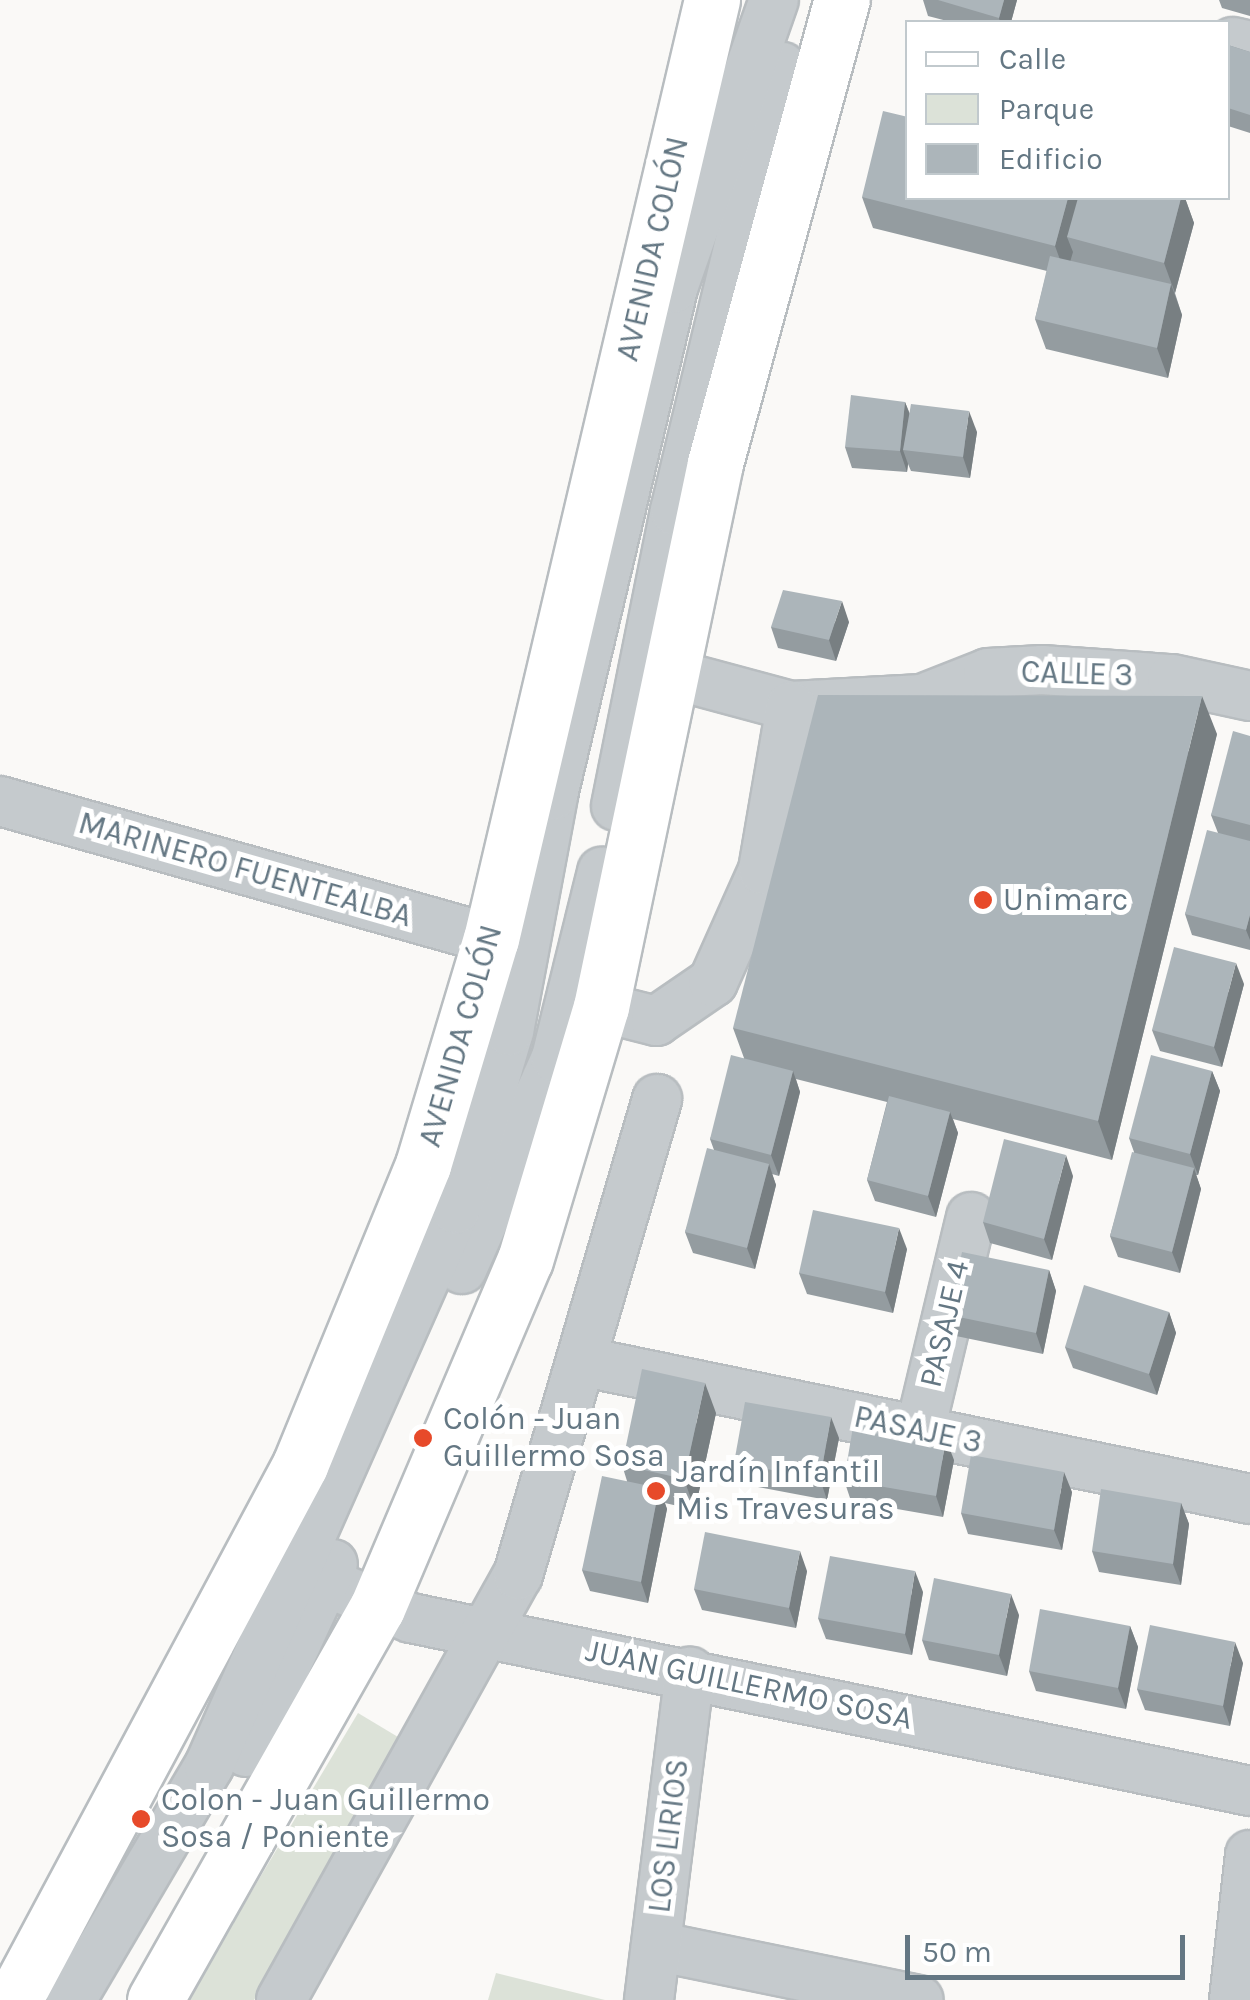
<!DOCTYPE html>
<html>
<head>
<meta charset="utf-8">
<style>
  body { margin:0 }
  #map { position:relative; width:1250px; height:2000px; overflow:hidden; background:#faf9f7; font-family:Karla,sans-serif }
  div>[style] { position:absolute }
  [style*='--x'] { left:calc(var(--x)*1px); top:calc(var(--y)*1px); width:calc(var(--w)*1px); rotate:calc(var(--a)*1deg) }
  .green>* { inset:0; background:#dce2d8 }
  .roads { filter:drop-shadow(2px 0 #b8bdc0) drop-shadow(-2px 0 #b8bdc0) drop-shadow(0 2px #b8bdc0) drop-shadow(0 -2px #b8bdc0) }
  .minor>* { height:48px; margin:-24px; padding:0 24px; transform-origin:24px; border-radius:24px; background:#c5cacd }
  .major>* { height:55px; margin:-27.5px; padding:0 27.5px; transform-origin:27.5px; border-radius:27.5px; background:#fff }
  .wall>* { inset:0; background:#949ca0 }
  .shaded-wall>* { inset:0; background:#787f82 }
  .building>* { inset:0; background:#acb5ba }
  .dots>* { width:28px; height:28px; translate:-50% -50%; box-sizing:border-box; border:5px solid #fff; border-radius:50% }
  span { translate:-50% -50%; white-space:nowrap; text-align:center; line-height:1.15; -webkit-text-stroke:10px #fff; paint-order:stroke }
  .street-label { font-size:32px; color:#647783 }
  .poi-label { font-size:32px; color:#647783 }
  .left { translate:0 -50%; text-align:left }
  .legend { position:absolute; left:905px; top:20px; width:325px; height:180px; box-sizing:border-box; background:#fff; border:2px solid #c1c9cd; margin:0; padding:12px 18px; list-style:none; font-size:30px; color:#647783 }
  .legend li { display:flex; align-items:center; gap:20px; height:50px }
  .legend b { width:50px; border:2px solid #c1c9cd }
  .scale { position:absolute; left:905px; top:1935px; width:280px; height:45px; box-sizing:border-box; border:5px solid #647783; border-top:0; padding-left:12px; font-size:30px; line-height:35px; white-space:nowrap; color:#647783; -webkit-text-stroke:8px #fff; paint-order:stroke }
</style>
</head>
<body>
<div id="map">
  <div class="green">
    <div style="clip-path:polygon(358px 1713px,408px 1743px,254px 2000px,187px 2000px)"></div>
    <div style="clip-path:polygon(496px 1973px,605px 2000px,488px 2000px)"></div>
  </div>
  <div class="roads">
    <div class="minor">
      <div style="--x:1233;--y:42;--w:17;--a:13"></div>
      <div style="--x:672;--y:674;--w:123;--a:15.1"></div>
      <div style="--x:791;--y:706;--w:131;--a:-3.1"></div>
      <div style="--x:922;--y:699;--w:71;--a:-21.5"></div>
      <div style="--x:988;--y:673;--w:54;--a:-3.2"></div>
      <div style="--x:1042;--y:670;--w:130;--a:4"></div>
      <div style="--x:1172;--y:679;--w:80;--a:12.3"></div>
      <div style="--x:0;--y:801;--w:510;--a:15.7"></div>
      <div style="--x:616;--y:806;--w:301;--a:-78.7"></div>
      <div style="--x:675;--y:511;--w:457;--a:-76.5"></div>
      <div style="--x:601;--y:1007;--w:57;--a:14.3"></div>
      <div style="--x:656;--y:1021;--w:69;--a:-34.4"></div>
      <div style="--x:713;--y:982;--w:123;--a:-65.9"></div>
      <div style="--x:763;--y:870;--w:166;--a:-80.3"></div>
      <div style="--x:462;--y:1269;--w:231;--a:-66"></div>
      <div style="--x:556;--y:1058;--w:192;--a:-76.1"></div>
      <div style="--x:585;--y:1362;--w:679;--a:11.64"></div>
      <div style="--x:920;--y:1430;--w:219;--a:-76.5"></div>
      <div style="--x:347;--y:1591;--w:69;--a:22.9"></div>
      <div style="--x:411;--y:1618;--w:857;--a:11.65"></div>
      <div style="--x:246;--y:1752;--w:207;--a:-65.2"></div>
      <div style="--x:656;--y:1946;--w:268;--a:11.6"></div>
      <div style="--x:71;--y:2000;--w:272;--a:-59.5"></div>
      <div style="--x:209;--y:1766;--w:609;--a:-66.09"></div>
      <div style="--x:456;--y:1209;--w:186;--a:-73.4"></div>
      <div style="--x:509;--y:1031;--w:240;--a:-79.4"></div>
      <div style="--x:553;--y:795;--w:521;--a:-76.68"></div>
      <div style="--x:673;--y:288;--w:305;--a:-70.7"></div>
      <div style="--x:281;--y:2000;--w:487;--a:-60.9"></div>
      <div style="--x:518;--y:1575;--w:496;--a:-73.7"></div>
      <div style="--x:649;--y:2000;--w:331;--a:-82.9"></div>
      <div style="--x:1234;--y:2000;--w:146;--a:-83.7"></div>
    </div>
    <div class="major">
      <div style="--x:14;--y:2000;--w:607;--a:-61.87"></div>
      <div style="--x:300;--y:1465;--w:324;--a:-67.7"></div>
      <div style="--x:423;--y:1165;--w:236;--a:-73.3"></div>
      <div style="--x:491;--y:939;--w:965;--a:-76.76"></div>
      <div style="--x:155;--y:2000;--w:450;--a:-60.5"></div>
      <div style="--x:377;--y:1608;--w:378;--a:-67"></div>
      <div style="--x:525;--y:1260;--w:264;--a:-73.3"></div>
      <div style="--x:601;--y:1007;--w:556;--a:-78.16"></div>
      <div style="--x:715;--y:463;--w:480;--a:-74.7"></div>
    </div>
  </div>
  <div class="wall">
    <div style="clip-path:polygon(923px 0,1017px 0,1011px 22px,951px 22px,928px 16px)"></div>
    <div style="clip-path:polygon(1219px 0,1250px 0,1250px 16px,1222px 8px)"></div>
    <div style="clip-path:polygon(1228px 45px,1250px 52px,1250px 133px,1228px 126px)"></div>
    <div style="clip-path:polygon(862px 197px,1185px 198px,1194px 223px,1175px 293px,1182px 315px,1168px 378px,1046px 349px,1035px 319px,1047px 271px,873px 228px)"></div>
    <div style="clip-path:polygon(905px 402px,910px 414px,977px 432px,970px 478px,911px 471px,908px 464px,907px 472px,852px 468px,845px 447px)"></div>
    <div style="clip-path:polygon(849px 622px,836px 661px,778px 648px,771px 627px)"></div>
    <div style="clip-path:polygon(1217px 734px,1112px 1160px,953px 1119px,958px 1133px,936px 1217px,875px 1201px,867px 1180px,887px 1102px,796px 1079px,800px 1092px,779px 1176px,772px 1174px,776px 1185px,755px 1269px,693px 1253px,685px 1232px,714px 1150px,710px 1139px,744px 1058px,733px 1028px)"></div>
    <div style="clip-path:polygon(1250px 736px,1250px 950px,1192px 935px,1185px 914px,1218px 833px,1211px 815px)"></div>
    <div style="clip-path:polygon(1244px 984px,1222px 1067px,1160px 1051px,1152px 1030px)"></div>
    <div style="clip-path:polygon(1212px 1071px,1220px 1091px,1198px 1175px,1196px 1175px,1201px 1189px,1180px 1273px,1118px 1257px,1110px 1236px,1134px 1152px,1129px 1138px)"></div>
    <div style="clip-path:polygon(1073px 1176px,1052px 1260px,990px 1243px,983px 1222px)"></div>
    <div style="clip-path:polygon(907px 1249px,893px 1313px,807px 1294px,799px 1273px)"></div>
    <div style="clip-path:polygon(1049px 1270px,1056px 1291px,1043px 1354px,956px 1336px,949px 1315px)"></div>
    <div style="clip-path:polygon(1169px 1312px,1176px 1333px,1157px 1395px,1073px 1368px,1065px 1347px)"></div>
    <div style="clip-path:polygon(716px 1413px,695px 1510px,665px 1503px,667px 1509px,648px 1603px,590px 1591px,582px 1570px,627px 1481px,622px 1465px)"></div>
    <div style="clip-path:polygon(839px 1438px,827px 1500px,742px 1484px,734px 1463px)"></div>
    <div style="clip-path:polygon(954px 1460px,943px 1517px,851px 1501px,844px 1480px)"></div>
    <div style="clip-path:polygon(1072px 1492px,1062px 1550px,968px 1534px,961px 1513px)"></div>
    <div style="clip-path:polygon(1181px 1503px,1189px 1524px,1181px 1585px,1099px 1572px,1092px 1551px)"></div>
    <div style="clip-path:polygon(807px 1571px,796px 1628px,702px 1610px,694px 1589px)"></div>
    <div style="clip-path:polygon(923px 1592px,912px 1655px,826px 1639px,818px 1618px)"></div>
    <div style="clip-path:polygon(1019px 1615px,1007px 1676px,929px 1660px,922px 1640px)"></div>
    <div style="clip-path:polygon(1130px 1626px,1138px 1647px,1126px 1709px,1036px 1691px,1029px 1671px)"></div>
    <div style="clip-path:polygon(1243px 1663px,1230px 1726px,1145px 1710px,1137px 1689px)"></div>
  </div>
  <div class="shaded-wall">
    <div style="clip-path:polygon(1004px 0,1017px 0,1011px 22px,1000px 22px,999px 18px)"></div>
    <div style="clip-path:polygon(1068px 198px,1086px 198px,1067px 237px,1073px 252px,1066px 276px,1055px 246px)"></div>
    <div style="clip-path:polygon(1181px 198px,1185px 198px,1194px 223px,1175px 293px,1164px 263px)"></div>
    <div style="clip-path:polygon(1171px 284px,1182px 315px,1168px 378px,1157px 348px)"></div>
    <div style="clip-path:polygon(905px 402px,913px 423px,903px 450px,908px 464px,907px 472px,900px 451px)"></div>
    <div style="clip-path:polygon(969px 411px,977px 432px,970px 478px,963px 457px)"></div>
    <div style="clip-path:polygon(842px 601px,849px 622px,836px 661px,829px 640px)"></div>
    <div style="clip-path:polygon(1202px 696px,1217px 734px,1112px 1160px,1098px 1121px)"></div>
    <div style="clip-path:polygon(1250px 915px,1250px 940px,1246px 930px)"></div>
    <div style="clip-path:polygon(1236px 963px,1244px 984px,1222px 1067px,1214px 1047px)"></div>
    <div style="clip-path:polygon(793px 1071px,800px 1092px,779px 1176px,771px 1155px)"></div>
    <div style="clip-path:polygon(1212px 1071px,1220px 1091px,1198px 1175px,1190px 1154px)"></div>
    <div style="clip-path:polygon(950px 1112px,958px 1133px,936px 1217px,928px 1196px)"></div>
    <div style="clip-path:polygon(1066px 1155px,1073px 1176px,1052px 1260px,1044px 1239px)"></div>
    <div style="clip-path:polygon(769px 1164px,776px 1185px,755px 1269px,747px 1248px)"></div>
    <div style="clip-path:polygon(1194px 1168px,1201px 1189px,1180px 1273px,1172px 1252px)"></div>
    <div style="clip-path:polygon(899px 1228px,907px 1249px,893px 1313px,885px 1292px)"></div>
    <div style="clip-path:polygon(1049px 1270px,1056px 1291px,1043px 1354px,1036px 1333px)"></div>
    <div style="clip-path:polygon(1169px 1312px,1176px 1333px,1157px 1395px,1149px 1374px)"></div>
    <div style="clip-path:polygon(705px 1383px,716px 1413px,695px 1510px,684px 1479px)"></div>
    <div style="clip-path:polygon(831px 1417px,839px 1438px,827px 1500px,820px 1479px)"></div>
    <div style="clip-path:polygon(946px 1439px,954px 1460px,943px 1517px,936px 1496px)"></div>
    <div style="clip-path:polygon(1064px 1472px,1072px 1492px,1062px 1550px,1054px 1530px)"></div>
    <div style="clip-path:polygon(659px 1488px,667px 1509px,648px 1603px,641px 1582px)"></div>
    <div style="clip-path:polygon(1181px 1503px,1189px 1524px,1181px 1585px,1173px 1564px)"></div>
    <div style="clip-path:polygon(800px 1551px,807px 1571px,796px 1628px,789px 1608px)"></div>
    <div style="clip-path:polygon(915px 1571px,923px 1592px,912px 1655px,905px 1634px)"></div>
    <div style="clip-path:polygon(1011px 1594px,1019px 1615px,1007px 1676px,999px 1655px)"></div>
    <div style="clip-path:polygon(1130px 1626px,1138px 1647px,1126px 1709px,1118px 1688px)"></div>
    <div style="clip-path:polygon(1235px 1642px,1243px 1663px,1230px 1726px,1223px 1706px)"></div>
  </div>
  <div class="building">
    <div style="clip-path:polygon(938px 0,1004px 0,999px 18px)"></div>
    <div style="clip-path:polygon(1228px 45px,1250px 52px,1250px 115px,1228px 108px)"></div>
    <div style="clip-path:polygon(883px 111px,908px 117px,908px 198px,1068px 198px,1055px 246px,862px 197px)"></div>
    <div style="clip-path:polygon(1078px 198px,1181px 198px,1164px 263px,1067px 237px)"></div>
    <div style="clip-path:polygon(1050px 256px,1171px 284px,1157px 348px,1035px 319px)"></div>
    <div style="clip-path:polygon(851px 395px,905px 402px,900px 451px,845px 447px)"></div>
    <div style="clip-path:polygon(911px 404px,969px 411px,963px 457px,903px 450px)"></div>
    <div style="clip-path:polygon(783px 590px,842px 601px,829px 640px,771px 627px)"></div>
    <div style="clip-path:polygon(818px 695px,1202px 696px,1098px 1121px,733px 1028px)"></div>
    <div style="clip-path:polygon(1233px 731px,1250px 736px,1250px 825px,1211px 815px)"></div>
    <div style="clip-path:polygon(1207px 830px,1250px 841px,1250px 915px,1246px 930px,1185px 914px)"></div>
    <div style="clip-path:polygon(1174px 947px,1236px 963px,1214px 1047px,1152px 1030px)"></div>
    <div style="clip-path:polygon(731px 1055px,793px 1071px,771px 1155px,710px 1139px)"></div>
    <div style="clip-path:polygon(1151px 1055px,1212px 1071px,1190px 1154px,1129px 1138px)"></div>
    <div style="clip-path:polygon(889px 1096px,950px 1112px,928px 1196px,867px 1180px)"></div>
    <div style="clip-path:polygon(1004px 1139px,1066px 1155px,1044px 1239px,983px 1222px)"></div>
    <div style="clip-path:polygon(707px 1148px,769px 1164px,747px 1248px,685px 1232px)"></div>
    <div style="clip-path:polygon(1132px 1152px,1194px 1168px,1172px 1252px,1110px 1236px)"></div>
    <div style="clip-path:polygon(813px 1210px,899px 1228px,885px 1292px,799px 1273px)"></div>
    <div style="clip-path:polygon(962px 1252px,1049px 1270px,1036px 1333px,949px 1315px)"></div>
    <div style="clip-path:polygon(1084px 1285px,1169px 1312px,1149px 1374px,1065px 1347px)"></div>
    <div style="clip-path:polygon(642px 1369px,705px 1383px,684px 1479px,622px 1465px)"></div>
    <div style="clip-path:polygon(745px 1402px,831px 1417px,820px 1479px,734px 1463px)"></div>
    <div style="clip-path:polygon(854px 1421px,946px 1439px,936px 1496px,844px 1480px)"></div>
    <div style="clip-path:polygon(971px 1455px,1064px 1472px,1054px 1530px,961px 1513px)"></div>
    <div style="clip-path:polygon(602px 1476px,659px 1488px,641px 1582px,582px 1570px)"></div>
    <div style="clip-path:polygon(1101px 1489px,1181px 1503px,1173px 1564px,1092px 1551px)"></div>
    <div style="clip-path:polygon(705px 1532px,800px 1551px,789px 1608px,694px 1589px)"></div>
    <div style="clip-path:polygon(830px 1556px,915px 1571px,905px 1634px,818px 1618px)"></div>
    <div style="clip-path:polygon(934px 1578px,1011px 1594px,999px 1655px,922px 1640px)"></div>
    <div style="clip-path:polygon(1040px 1609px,1130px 1626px,1118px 1688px,1029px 1671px)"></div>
    <div style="clip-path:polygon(1150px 1625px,1235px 1642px,1223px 1706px,1137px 1689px)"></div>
  </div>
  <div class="dots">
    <div style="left:983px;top:900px;background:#e74a2a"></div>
    <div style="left:423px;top:1438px;background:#e74a2a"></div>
    <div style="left:656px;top:1491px;background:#e74a2a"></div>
    <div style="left:141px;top:1819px;background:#e74a2a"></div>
  </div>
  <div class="street-label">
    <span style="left:653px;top:249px;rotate:-77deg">AVENIDA COLÓN</span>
    <span style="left:1077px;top:674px;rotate:2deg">CALLE 3</span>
    <span style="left:245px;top:870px;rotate:16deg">MARINERO FUENTEALBA</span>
    <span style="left:461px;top:1036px;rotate:-74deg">AVENIDA COLÓN</span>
    <span style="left:945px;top:1324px;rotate:-77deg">PASAJE 4</span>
    <span style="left:918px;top:1430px;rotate:12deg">PASAJE 3</span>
    <span style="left:749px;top:1685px;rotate:12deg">JUAN GUILLERMO SOSA</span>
    <span style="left:669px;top:1836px;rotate:-83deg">LOS LIRIOS</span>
  </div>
  <div class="poi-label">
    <span class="left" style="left:1003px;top:900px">Unimarc</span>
    <span class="left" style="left:443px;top:1438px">Colón - Juan<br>Guillermo Sosa</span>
    <span class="left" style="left:676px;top:1491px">Jardín Infantil<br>Mis Travesuras</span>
    <span class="left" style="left:161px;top:1819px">Colon - Juan Guillermo<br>Sosa / Poniente</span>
  </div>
  <ul class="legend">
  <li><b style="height:12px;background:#fff"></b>Calle</li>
  <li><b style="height:28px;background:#dce2d8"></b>Parque</li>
  <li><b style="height:28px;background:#acb5ba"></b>Edificio</li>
  </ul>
  <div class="scale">50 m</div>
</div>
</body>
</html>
